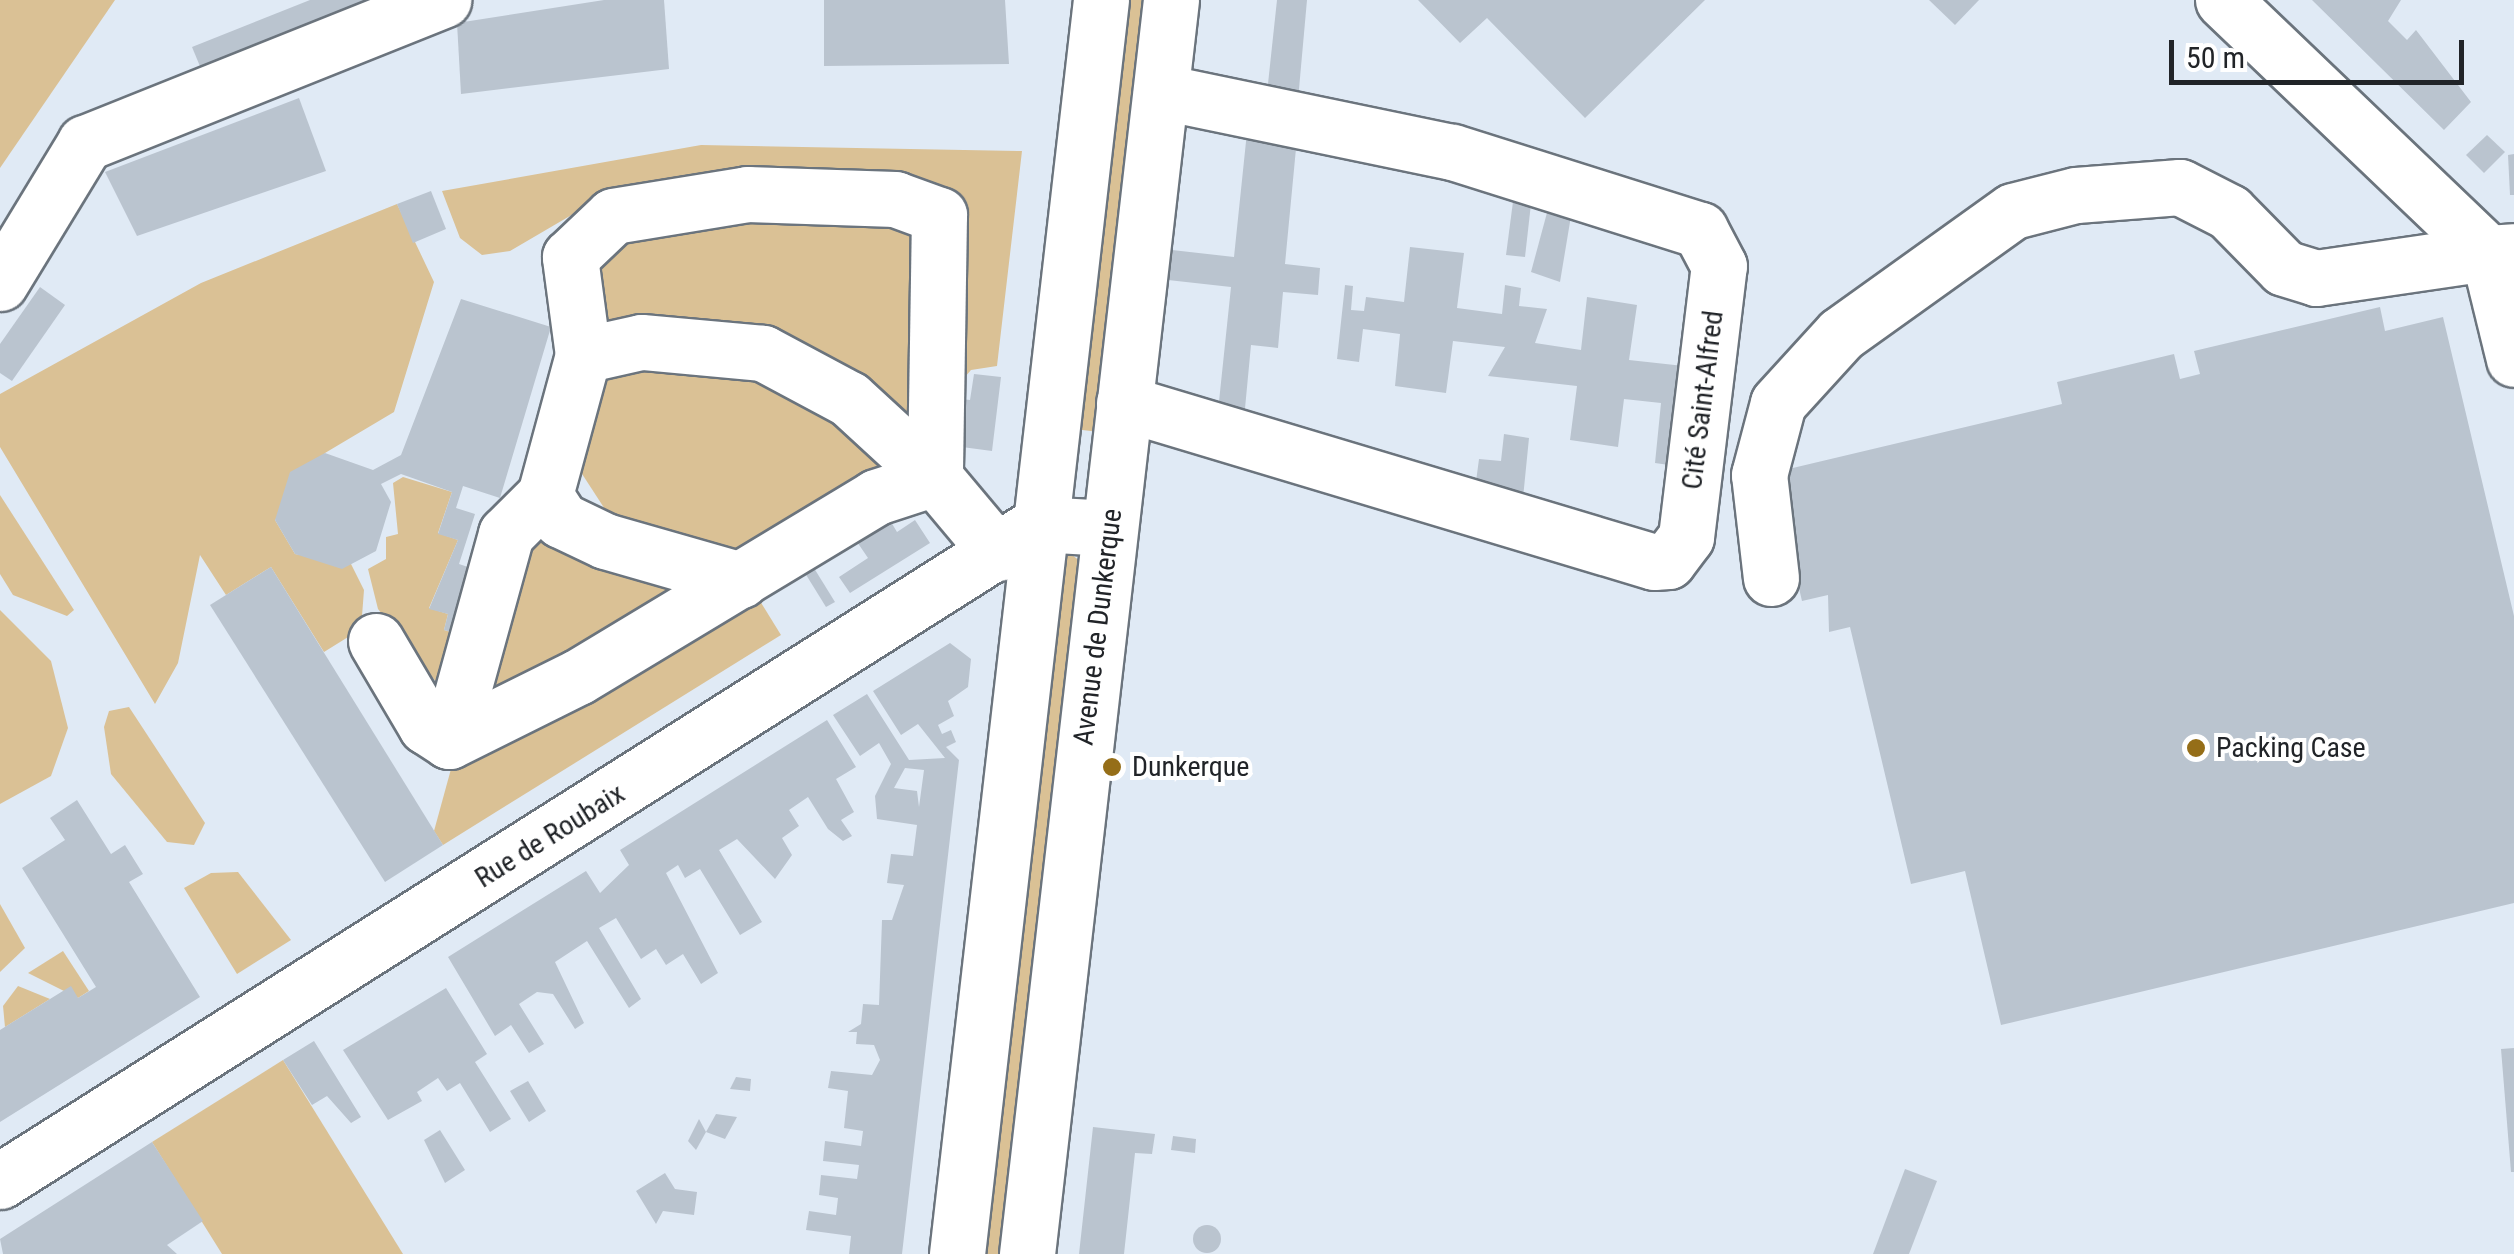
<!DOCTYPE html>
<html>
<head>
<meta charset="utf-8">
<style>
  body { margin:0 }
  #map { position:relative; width:2514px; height:1254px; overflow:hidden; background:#e0eaf5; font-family:"Roboto Condensed",sans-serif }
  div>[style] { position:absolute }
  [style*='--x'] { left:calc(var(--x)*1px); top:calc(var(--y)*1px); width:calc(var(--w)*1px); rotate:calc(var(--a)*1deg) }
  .green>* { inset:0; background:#dac195 }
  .building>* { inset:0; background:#bac4cf }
  .round { border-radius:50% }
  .roads { filter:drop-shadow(2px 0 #6b747d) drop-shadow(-2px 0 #6b747d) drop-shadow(0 2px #6b747d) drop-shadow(0 -2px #6b747d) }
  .minor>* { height:55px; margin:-27.5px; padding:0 27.5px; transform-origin:27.5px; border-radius:27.5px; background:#fff }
  .major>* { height:55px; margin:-27.5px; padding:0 27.5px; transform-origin:27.5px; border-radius:27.5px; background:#fff }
  .dots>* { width:28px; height:28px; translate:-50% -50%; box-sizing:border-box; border:5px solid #fff; border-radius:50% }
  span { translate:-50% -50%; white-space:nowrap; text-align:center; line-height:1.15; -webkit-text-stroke:8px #fff; paint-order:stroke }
  .street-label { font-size:28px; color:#212428 }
  .poi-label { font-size:28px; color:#212428 }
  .left { translate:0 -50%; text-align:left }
  .scale { position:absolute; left:2169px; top:40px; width:295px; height:45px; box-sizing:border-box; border:5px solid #212428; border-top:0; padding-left:12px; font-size:30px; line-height:35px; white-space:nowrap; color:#212428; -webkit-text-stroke:8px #fff; paint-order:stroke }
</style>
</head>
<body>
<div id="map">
  <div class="green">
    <div style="clip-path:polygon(0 0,115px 0,0 168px)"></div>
    <div style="clip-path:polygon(1122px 0,1148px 0,1099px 432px,1074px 429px)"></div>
    <div style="clip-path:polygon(701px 145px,1022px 151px,997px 366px,971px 370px,958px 385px,963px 221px,604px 196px,510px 251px,482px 255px,460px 238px,442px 191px)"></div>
    <div style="clip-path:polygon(397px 204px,434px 282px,394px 412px,325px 453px,275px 520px,295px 554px,351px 564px,364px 590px,361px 629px,324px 652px,271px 567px,226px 595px,200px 555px,178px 663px,155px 704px,0 447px,0 394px,201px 283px)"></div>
    <div style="clip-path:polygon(917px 217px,911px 427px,599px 332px,580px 280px,641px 219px)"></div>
    <div style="clip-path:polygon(744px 361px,902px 458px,740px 550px,610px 517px,573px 460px,589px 399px,615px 365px)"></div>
    <div style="clip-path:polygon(403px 477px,452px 492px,438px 533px,458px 540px,429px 608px,448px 614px,444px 630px,467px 637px,441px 688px,378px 609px,368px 569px,386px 559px,386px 537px,398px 534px,393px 483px)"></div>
    <div style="clip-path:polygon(0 495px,74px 610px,67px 616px,13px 595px,0 574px)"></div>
    <div style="clip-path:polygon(528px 533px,723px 583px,492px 713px,488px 631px)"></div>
    <div style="clip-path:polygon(1066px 550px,1081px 562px,1005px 1254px,976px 1254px)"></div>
    <div style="clip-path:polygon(752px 588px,781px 635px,443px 845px,434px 831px,451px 769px)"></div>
    <div style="clip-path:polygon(0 610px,51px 661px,68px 728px,51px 776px,0 804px)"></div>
    <div style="clip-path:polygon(129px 707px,205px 823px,194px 845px,167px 842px,111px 774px,104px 727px,109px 711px)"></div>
    <div style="clip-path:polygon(238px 872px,291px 940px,237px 974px,184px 888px,211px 873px)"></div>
    <div style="clip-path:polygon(0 904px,25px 948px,0 972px)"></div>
    <div style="clip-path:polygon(63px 951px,89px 991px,78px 998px,28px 973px)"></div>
    <div style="clip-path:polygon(18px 986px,50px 999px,5px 1027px,3px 1006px)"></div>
    <div style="clip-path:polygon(283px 1060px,403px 1254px,222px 1254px,152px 1142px)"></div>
  </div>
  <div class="building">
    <div style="clip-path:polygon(310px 0,392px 0,204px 76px,192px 47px)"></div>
    <div style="clip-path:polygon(604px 0,664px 0,669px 69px,461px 94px,457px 23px)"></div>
    <div style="clip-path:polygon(824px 0,1005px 0,1009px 64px,824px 66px)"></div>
    <div style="clip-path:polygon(1277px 0,1307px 0,1298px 100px,1267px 93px)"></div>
    <div style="clip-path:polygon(1418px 0,1705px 0,1585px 118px,1487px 18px,1460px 43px)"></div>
    <div style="clip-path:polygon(1929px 0,1979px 0,1955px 25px)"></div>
    <div style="clip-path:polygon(2312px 0,2401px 0,2388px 21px,2407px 40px,2416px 30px,2471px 102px,2444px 130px)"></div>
    <div style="clip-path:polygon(299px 98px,326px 171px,137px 236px,105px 172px)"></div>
    <div style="clip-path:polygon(1247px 132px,1297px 138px,1285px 264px,1320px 268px,1318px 295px,1283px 292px,1278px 348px,1251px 345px,1244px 419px,1218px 411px,1231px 287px,1168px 280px,1172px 250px,1234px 257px)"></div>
    <div style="clip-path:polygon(2487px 135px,2505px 152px,2484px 173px,2466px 155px)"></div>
    <div style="clip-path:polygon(2514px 154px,2514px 195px,2510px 195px,2508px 155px)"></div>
    <div style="clip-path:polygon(431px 191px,446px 229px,413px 243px,397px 204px)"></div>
    <div style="clip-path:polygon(1514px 194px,1532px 195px,1525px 257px,1506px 255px)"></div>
    <div style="clip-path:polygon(1548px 209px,1571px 216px,1560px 282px,1531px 272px)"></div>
    <div style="clip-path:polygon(1410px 247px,1464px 253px,1457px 308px,1502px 314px,1505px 285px,1521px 288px,1519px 306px,1547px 309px,1535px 343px,1581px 350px,1587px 297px,1637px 305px,1629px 360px,1693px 367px,1683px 467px,1655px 463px,1661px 403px,1624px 399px,1618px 447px,1570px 440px,1577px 386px,1488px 376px,1505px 347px,1453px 341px,1446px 393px,1395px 386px,1400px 334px,1363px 329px,1359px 362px,1337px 359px,1345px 285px,1353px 286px,1351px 310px,1364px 311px,1366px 297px,1404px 302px)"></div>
    <div style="clip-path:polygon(40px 287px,65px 305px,12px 381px,0 373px,0 344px)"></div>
    <div style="clip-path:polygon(461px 299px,551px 327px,500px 498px,463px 486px,456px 508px,475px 514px,459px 564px,477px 570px,459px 634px,444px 630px,448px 614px,429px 609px,458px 540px,438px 534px,452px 492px,401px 474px,381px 484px,391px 502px,376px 551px,342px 569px,295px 554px,275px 520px,290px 472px,325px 453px,373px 470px,401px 455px)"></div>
    <div style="clip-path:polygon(2380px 307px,2385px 331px,2443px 317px,2514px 616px,2514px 903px,2001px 1025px,1965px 871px,1911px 884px,1850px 627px,1829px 632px,1828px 595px,1802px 601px,1772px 473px,2062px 404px,2057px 382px,2174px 354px,2180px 379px,2200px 374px,2194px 351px)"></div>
    <div style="clip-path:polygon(974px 374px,1001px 377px,992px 451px,962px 447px,964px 431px,949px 429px,953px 398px,970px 400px)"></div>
    <div style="clip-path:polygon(1504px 434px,1529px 438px,1523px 498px,1475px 489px,1479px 459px,1501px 461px)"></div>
    <div style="clip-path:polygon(885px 512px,897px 532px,915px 520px,930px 543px,850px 593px,839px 577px,868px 558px,851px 533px)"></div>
    <div style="clip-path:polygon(809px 560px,835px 602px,826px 607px,800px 565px)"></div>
    <div style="clip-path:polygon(271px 567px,443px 845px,385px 882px,210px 605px)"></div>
    <div style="clip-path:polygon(evenodd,950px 643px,971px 659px,968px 687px,948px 701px,954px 716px,938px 725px,942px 734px,951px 730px,956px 742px,946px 747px,959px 760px,902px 1254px,849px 1254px,851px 1236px,806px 1230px,809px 1211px,836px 1215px,838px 1198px,819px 1195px,821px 1175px,857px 1179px,859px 1165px,823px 1161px,825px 1141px,861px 1146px,863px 1131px,844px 1128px,848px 1091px,828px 1088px,831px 1071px,872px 1075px,880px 1060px,874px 1045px,856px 1044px,857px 1032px,848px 1032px,861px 1024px,863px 1004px,879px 1005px,882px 920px,892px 920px,904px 885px,887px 883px,891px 854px,913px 856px,917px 825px,877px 819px,875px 796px,891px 764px,879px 743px,860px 756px,833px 715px,867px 694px,909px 760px,945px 758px,918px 724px,901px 735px,873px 691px,950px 643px,905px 768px,924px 770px,919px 807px,917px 791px,894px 788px,905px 768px)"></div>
    <div style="clip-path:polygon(827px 720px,856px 767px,836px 779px,854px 812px,841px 820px,852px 836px,843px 841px,828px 829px,808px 797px,789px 810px,799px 826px,782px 838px,792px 855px,775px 879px,737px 839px,719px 850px,762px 922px,740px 935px,700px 869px,685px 878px,678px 865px,666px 873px,718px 973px,701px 984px,683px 954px,666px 965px,656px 949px,641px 959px,616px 918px,599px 928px,641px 999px,629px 1008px,587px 941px,555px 962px,584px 1023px,575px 1029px,553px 994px,537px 992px,519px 1004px,544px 1044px,529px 1053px,511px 1025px,495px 1036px,448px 957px,586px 871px,600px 893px,629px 865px,620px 850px)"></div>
    <div style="clip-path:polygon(77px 800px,111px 854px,125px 845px,143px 874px,129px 882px,200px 997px,0 1122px,0 1030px,71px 986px,78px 998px,96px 987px,22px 868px,65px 840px,50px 818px)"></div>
    <div style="clip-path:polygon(446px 988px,487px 1054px,475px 1062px,511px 1119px,490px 1132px,460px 1083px,447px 1091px,438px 1078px,417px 1092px,422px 1101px,388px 1120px,343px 1050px)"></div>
    <div style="clip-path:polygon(314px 1041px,361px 1117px,351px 1123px,327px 1096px,312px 1105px,283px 1060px)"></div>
    <div style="clip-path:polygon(2514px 1048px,2514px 1172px,2511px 1172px,2501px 1049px)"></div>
    <div style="clip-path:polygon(736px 1077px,751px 1079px,750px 1091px,730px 1089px)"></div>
    <div style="clip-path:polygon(528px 1081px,546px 1111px,529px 1122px,510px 1091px)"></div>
    <div style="clip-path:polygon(716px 1114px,737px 1117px,725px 1139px,706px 1132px)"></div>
    <div style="clip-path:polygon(699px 1119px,706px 1132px,696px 1150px,688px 1141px)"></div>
    <div style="clip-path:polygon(1093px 1127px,1155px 1134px,1152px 1154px,1135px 1153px,1124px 1254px,1079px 1254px)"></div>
    <div style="clip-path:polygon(440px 1130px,465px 1170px,445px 1183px,424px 1140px)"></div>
    <div style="clip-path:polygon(1173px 1136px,1196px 1139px,1195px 1153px,1171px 1150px)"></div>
    <div style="clip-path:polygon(152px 1142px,203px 1221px,167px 1245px,177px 1254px,3px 1254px,0 1239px)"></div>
    <div style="clip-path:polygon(1905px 1169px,1937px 1181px,1909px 1254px,1873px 1254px)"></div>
    <div style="clip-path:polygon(665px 1173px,675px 1189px,697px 1192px,694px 1215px,663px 1211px,656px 1224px,636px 1191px)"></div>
    <div class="round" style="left:1193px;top:1225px;width:28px;height:28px"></div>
  </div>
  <div class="roads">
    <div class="minor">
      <div style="--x:2223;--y:0;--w:366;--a:43.7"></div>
      <div style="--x:2488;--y:253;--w:26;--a:-4"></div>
      <div style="--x:0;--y:283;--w:164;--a:-58.7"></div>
      <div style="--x:85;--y:143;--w:386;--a:-21.8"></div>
      <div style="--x:1124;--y:403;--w:553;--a:16.7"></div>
      <div style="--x:1654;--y:562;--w:14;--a:-4"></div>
      <div style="--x:1668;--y:561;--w:30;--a:-53"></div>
      <div style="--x:1686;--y:537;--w:273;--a:-83.1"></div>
      <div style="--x:1719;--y:266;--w:41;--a:-117.8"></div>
      <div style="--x:1700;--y:230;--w:260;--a:-162.5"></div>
      <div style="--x:1452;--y:152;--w:297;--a:-168.3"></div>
      <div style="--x:1771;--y:578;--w:104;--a:-96.6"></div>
      <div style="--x:1759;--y:475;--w:74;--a:-75.2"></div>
      <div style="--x:1778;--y:403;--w:93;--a:-47.6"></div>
      <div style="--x:1841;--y:334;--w:211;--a:-35.6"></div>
      <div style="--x:2013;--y:211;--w:65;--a:-14.3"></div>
      <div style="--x:2076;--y:195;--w:104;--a:-4.4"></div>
      <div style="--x:2180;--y:187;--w:55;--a:27"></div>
      <div style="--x:2229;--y:212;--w:78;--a:45.5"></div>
      <div style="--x:2284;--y:268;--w:34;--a:17"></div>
      <div style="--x:2316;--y:278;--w:174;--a:-8.3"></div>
      <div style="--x:2488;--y:253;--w:109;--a:76.2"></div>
      <div style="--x:741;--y:580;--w:141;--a:-164"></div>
      <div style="--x:605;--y:541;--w:49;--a:-154.5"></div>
      <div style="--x:561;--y:520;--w:30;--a:-123"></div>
      <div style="--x:545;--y:495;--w:145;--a:-74.8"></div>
      <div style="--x:583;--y:355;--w:99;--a:-97.6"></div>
      <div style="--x:570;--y:257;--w:59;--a:-43.6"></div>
      <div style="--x:613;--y:216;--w:136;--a:-9.3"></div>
      <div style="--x:747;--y:194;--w:148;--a:1.9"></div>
      <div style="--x:895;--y:199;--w:47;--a:20"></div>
      <div style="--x:939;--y:215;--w:263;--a:90.9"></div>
      <div style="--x:935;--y:478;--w:98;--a:50"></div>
      <div style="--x:376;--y:641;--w:99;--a:59.5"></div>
      <div style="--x:426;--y:726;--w:27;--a:33"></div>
      <div style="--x:449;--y:741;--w:144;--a:-26.4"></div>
      <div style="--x:578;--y:677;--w:348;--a:-31.1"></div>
      <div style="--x:876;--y:497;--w:62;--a:-17.9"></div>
      <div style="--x:935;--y:478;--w:117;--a:-137.4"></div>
      <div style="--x:849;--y:399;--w:98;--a:-151.9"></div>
      <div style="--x:763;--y:353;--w:122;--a:-174.8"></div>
      <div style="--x:641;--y:342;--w:59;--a:167.4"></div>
      <div style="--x:449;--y:741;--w:215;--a:-74.6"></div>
      <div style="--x:506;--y:534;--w:55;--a:-45"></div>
      <div style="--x:0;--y:1181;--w:1229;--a:-32.31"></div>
      <div style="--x:1039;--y:524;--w:70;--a:3.3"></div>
    </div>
    <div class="major">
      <div style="--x:957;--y:1254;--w:1262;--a:-83.45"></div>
      <div style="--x:1027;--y:1254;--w:1262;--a:-83.45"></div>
    </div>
  </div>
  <div class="dots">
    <div style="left:2196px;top:748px;background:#956e18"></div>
    <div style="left:1112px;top:767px;background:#956e18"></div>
  </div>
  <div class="street-label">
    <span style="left:1703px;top:400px;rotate:-83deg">Cité Saint-Alfred</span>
    <span style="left:1098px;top:627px;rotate:-83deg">Avenue de Dunkerque</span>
    <span style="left:550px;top:836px;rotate:-32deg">Rue de Roubaix</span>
  </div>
  <div class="poi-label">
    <span class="left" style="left:2216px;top:748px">Packing Case</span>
    <span class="left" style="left:1132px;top:767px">Dunkerque</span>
  </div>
  <div class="scale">50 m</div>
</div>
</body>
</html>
